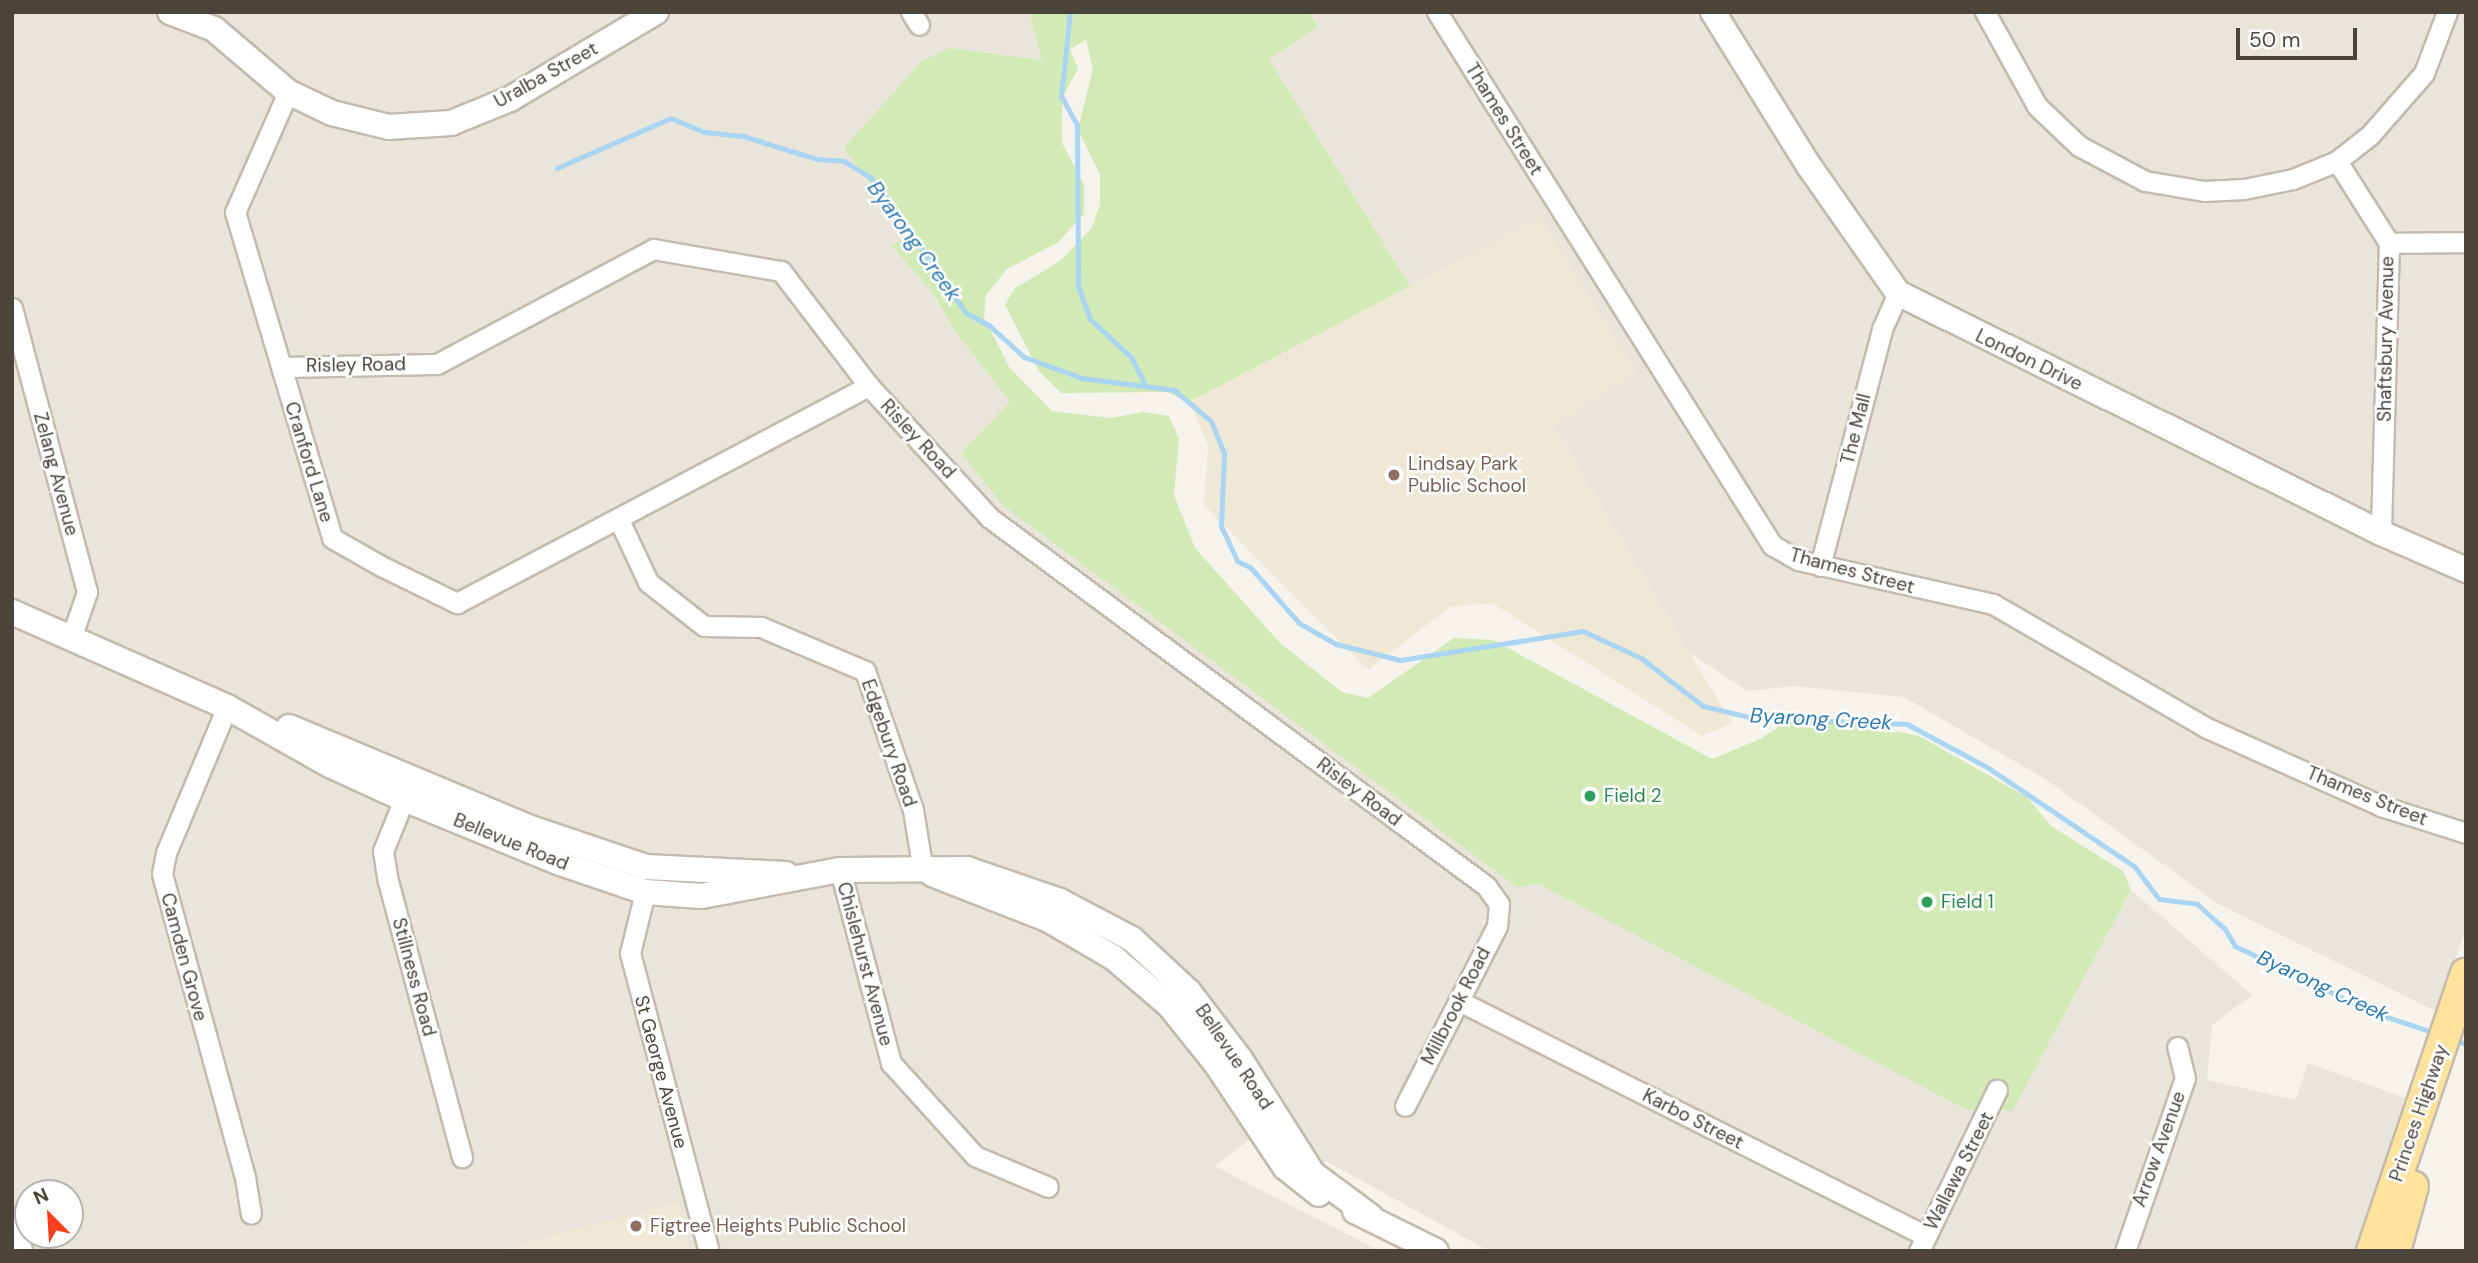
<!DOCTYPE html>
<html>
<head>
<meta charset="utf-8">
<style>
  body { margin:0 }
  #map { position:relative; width:2478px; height:1263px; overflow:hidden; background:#f6f3ec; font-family:"DM Sans",sans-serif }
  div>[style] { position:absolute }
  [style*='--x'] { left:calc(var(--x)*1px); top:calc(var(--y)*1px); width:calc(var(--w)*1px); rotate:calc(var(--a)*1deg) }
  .residential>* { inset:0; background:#eae5da }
  .education>* { inset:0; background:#efe8d6 }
  .green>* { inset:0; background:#d2eab5 }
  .stream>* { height:5px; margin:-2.5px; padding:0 2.5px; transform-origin:2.5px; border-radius:2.5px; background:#a9d4f2 }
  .roads { filter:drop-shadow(2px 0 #c2bbae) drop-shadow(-2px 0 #c2bbae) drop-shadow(0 2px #c2bbae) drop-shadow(0 -2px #c2bbae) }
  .minor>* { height:19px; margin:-9.5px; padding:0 9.5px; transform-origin:9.5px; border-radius:9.5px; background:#fff }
  .tertiary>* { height:24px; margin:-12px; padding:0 12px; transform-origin:12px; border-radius:12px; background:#fff }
  .primary>* { height:30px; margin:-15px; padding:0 15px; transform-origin:15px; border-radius:15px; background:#ffe39c }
  .dots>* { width:19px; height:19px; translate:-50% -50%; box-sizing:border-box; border:4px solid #fff; border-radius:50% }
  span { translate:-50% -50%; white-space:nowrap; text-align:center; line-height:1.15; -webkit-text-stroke:5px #fff; paint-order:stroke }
  .street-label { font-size:19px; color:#4b4439 }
  .education-label { font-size:19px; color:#785e54 }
  .left { translate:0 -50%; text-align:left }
  .leisure-label { font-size:19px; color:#27864d }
  .water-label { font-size:21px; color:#2e7ab2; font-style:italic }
  .frame { position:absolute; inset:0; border:14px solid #4b4439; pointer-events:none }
  .north { position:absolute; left:14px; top:1179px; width:70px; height:70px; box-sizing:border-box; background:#fff; border:2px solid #b7b4b0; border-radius:50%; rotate:336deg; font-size:19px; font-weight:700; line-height:28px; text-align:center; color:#4b4439 }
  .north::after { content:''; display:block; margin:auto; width:24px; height:32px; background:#fc3f1d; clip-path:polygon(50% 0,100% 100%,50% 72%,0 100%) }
  .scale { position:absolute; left:2236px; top:28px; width:121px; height:32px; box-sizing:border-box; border:4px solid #4b4439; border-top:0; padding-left:9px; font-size:21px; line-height:24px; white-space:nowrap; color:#4b4439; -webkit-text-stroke:5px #fff; paint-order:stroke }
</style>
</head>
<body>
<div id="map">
  <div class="residential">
    <div style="clip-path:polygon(evenodd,12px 12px,1029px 12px,1042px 60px,950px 48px,922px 61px,908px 236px,892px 245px,935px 296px,954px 330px,1010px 402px,1516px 886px,1539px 884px,2013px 1110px,2131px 890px,2252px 995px,2212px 1025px,2207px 1080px,2296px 1100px,2308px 1063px,2408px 1099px,2356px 1251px,1489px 1251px,1326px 1161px,1313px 1174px,1189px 992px,1060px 901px,1114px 958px,1260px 1132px,1214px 1166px,1380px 1251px,20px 1251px,12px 1221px,12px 12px,272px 720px,646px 867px,758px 889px,645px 892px,272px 720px,12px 12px,28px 1193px,70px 1193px,70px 1235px,28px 1235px,28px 1193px)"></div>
    <div style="clip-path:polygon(1309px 12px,2466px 12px,2466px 927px,2438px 1012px,2218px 904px,2047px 780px,1904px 697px,1794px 686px,1747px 691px,1690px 653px,1554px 426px,1541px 218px,1410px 286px,1269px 59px,1318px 27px)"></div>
  </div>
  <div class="education">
    <div style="clip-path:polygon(1540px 217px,1637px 372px,1554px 427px,1732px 723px,1702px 736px,1492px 603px,1450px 607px,1368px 670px,1204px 505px,1208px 445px,1189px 402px)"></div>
    <div style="clip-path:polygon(679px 1202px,690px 1251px,495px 1251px)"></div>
  </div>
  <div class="green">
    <div style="clip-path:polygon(1029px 12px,1309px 12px,1318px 27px,1269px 59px,1410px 286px,1189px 402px,1167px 392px,1061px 393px,1039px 371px,1005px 305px,1015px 288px,1060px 261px,1091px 229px,1100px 205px,1100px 175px,1078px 129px,1093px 69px,1086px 40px,1070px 49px,1078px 69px,1062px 98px,1062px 143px,1084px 185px,1084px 214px,1057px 243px,1007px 269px,986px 295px,984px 317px,1009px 367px,1052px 411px,1111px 418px,1143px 412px,1169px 416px,1179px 439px,1174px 495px,1195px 548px,1280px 643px,1342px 692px,1368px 698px,1454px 638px,1493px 640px,1712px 759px,1760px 739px,1800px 713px,1919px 736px,2027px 797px,2051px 826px,2123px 871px,2131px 890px,2013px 1110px,1967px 1110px,1539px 884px,1517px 887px,1003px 505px,961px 453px,1010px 402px,954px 330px,935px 296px,891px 245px,908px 236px,844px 148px,922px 61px,950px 48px,1042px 60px)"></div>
  </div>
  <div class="stream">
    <div style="--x:1070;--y:12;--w:84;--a:96.1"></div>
    <div style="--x:1061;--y:96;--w:33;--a:61"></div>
    <div style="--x:1077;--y:125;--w:161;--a:89.6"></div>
    <div style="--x:1078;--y:286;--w:35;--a:70"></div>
    <div style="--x:1090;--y:319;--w:56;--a:42.8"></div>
    <div style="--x:1131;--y:357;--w:30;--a:63"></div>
    <div style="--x:557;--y:168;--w:124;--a:-23.7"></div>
    <div style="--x:671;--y:118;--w:36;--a:23"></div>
    <div style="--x:704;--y:132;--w:39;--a:6"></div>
    <div style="--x:743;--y:136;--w:77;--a:17.3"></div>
    <div style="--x:817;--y:159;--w:27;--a:4"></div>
    <div style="--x:844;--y:161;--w:31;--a:32"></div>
    <div style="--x:870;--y:177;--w:33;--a:52"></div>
    <div style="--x:890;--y:203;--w:134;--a:55.4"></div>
    <div style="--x:966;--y:313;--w:27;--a:28"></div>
    <div style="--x:990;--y:326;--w:46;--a:42.4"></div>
    <div style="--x:1024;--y:357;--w:62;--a:19.9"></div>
    <div style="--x:1082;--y:378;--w:93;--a:7.4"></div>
    <div style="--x:1174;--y:390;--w:48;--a:40"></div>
    <div style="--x:1211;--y:421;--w:35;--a:68"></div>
    <div style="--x:1224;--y:454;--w:72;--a:92.4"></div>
    <div style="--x:1221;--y:526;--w:38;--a:65"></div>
    <div style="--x:1237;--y:561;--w:14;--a:25"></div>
    <div style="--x:1250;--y:567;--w:74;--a:48.8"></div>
    <div style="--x:1299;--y:623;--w:43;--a:29.6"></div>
    <div style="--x:1336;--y:644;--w:66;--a:14"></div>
    <div style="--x:1400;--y:660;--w:185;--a:-9"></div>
    <div style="--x:1583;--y:631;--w:64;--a:25"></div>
    <div style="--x:1641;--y:658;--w:78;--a:37.7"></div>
    <div style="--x:1703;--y:706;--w:51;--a:13.5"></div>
    <div style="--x:1753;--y:718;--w:154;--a:2.2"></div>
    <div style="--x:1907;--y:724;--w:91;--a:28.3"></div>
    <div style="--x:1987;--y:767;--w:177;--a:34"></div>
    <div style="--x:2134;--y:866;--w:41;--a:52.9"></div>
    <div style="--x:2159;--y:899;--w:38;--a:7"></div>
    <div style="--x:2197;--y:904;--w:38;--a:42"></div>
    <div style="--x:2225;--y:929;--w:20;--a:60"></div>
    <div style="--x:2235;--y:946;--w:152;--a:25.7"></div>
    <div style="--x:2372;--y:1012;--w:66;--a:18.4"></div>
    <div style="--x:2454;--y:1040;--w:13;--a:18"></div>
  </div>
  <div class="roads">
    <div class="minor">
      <div style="--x:911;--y:12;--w:15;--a:58"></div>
      <div style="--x:1437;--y:12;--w:630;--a:57.85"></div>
      <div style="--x:1772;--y:545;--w:30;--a:30"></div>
      <div style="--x:1798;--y:560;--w:200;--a:12.7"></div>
      <div style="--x:1993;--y:604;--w:247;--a:30.1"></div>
      <div style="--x:2207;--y:728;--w:191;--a:24.1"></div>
      <div style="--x:2381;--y:806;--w:89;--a:17.6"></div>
      <div style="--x:1985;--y:12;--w:107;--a:61"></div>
      <div style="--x:2037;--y:106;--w:58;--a:43.6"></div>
      <div style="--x:2079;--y:146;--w:75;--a:27.9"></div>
      <div style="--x:2145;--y:181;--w:60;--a:9.6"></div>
      <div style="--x:2204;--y:191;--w:40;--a:-2.9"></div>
      <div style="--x:2244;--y:189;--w:50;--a:-11.5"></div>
      <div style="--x:2293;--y:179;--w:48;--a:-22.2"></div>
      <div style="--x:2337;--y:161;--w:42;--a:-38.2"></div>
      <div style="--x:2370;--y:135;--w:82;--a:-48.9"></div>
      <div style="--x:2424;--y:73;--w:65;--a:-69.3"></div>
      <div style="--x:288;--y:92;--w:131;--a:113.8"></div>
      <div style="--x:235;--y:212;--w:340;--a:73.4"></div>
      <div style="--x:332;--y:538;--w:56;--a:29.7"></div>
      <div style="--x:381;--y:566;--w:85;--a:26"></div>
      <div style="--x:457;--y:603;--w:466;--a:-27.8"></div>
      <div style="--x:2337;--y:161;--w:97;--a:57.6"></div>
      <div style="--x:2389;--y:243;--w:290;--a:91.6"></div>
      <div style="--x:2389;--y:243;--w:77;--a:-0.7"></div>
      <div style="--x:12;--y:308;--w:294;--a:75.2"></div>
      <div style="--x:87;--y:592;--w:49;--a:109.2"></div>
      <div style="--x:281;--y:367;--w:156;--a:-1.1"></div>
      <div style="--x:437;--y:364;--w:245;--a:-28"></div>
      <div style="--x:653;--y:249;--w:130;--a:9.8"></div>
      <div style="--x:781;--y:271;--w:145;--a:52.6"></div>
      <div style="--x:869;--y:386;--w:179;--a:47.5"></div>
      <div style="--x:990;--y:518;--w:618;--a:36.57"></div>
      <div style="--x:1486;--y:886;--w:22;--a:54"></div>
      <div style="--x:1499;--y:904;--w:22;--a:95"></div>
      <div style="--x:1497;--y:926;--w:202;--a:117.1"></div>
      <div style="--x:619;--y:520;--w:68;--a:64.9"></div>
      <div style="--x:648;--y:582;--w:71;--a:38.2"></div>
      <div style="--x:704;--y:626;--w:57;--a:1"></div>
      <div style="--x:761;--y:627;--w:113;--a:22.9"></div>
      <div style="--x:865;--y:671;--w:147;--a:70.9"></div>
      <div style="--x:913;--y:810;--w:62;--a:80.7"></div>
      <div style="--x:1820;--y:566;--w:245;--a:-75.3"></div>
      <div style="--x:1882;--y:329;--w:39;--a:-66"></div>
      <div style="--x:227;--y:707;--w:158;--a:112.7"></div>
      <div style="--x:166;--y:853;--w:21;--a:101"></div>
      <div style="--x:162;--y:874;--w:314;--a:74.7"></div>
      <div style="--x:245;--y:1177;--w:37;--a:81"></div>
      <div style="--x:404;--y:799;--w:56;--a:112"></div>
      <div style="--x:383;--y:851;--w:30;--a:81"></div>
      <div style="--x:388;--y:881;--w:286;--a:75"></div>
      <div style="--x:840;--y:870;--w:200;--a:75.2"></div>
      <div style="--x:891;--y:1063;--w:125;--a:47.9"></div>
      <div style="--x:975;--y:1156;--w:79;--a:23"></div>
      <div style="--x:645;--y:892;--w:63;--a:103.8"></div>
      <div style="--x:630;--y:953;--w:308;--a:75.2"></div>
      <div style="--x:1459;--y:1001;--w:523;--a:26.71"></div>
      <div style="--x:1919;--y:1251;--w:179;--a:-64.2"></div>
      <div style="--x:2125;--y:1251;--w:183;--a:-70.9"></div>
      <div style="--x:2185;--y:1078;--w:32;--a:-104"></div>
    </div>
    <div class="tertiary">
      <div style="--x:170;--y:12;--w:47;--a:21.1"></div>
      <div style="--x:214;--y:29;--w:97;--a:40.4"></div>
      <div style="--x:288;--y:92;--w:49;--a:25.5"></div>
      <div style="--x:332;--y:113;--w:59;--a:13.8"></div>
      <div style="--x:389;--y:127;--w:62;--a:-3.7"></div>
      <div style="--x:451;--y:123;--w:64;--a:-22.1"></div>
      <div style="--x:510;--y:99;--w:170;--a:-30.8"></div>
      <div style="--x:1713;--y:12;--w:181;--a:58.1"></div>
      <div style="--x:1809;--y:166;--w:155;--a:55"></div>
      <div style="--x:1898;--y:293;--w:539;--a:26.42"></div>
      <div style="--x:2381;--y:533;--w:93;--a:23.5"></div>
      <div style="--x:12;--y:612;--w:235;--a:23.8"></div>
      <div style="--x:227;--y:707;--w:118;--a:29.4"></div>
      <div style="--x:330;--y:765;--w:81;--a:24.7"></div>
      <div style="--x:404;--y:799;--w:169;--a:22.3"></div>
      <div style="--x:560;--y:863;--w:90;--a:18.8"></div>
      <div style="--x:645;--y:892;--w:57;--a:4"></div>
      <div style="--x:702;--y:896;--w:140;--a:-10.7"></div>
      <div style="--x:840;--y:870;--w:127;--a:-0.5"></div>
      <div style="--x:967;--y:869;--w:98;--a:19"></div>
      <div style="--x:1060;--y:901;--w:81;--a:27.8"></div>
      <div style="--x:1132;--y:939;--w:78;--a:42.9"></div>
      <div style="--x:1189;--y:992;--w:84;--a:52.7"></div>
      <div style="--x:1240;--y:1059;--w:136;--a:57.6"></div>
      <div style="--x:1313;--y:1174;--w:71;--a:36.4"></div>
      <div style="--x:289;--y:727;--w:259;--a:22.7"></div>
      <div style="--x:528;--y:827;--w:125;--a:18.7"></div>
      <div style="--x:646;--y:867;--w:140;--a:2.9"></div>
      <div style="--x:932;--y:874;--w:123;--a:21.4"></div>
      <div style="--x:1047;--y:919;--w:78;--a:30.2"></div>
      <div style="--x:1114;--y:958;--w:72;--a:40.5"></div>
      <div style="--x:1169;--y:1005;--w:77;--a:51.3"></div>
      <div style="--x:1217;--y:1065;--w:123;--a:56.3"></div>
      <div style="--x:1285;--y:1167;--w:43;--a:38.5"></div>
      <div style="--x:1355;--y:1211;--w:90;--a:26.3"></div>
      <div style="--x:12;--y:1221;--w:31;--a:75"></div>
    </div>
    <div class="primary">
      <div style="--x:2372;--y:1251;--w:293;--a:-71.3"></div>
      <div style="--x:2395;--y:1251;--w:67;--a:-74.5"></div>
    </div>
  </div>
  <div class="dots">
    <div style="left:1394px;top:475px;background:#8d6e63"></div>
    <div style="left:1590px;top:796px;background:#2e9e5b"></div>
    <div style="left:1927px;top:902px;background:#2e9e5b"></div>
    <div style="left:636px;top:1226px;background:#8d6e63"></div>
  </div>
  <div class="street-label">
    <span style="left:546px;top:75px;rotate:-29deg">Uralba Street</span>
    <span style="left:1504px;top:119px;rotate:58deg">Thames Street</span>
    <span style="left:2386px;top:339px;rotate:-89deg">Shaftsbury Avenue</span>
    <span style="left:2029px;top:360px;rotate:26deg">London Drive</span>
    <span style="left:356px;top:365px;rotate:-1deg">Risley Road</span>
    <span style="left:1856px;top:429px;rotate:-76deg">The Mall</span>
    <span style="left:918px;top:439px;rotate:47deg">Risley Road</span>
    <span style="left:309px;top:462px;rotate:73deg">Cranford Lane</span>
    <span style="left:56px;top:474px;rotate:75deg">Zelang Avenue</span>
    <span style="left:1852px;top:571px;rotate:15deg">Thames Street</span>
    <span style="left:889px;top:743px;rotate:71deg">Edgebury Road</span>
    <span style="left:1359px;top:792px;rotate:37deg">Risley Road</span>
    <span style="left:2367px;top:796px;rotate:22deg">Thames Street</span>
    <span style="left:511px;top:842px;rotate:22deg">Bellevue Road</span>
    <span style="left:184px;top:957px;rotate:75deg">Camden Grove</span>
    <span style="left:865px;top:964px;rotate:75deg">Chislehurst Avenue</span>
    <span style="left:414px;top:977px;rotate:75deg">Stillness Road</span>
    <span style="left:1456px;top:1006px;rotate:-63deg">Millbrook Road</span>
    <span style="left:1234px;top:1057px;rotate:56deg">Bellevue Road</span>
    <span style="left:661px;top:1072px;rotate:75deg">St George Avenue</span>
    <span style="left:2419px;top:1113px;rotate:-71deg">Princes Highway</span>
    <span style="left:1693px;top:1119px;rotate:27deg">Karbo Street</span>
    <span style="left:2159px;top:1149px;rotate:-70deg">Arrow Avenue</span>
    <span style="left:1959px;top:1171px;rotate:-63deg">Wallawa Street</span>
  </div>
  <div class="education-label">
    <span class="left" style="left:1408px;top:475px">Lindsay Park<br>Public School</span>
    <span class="left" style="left:650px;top:1226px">Figtree Heights Public School</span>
  </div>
  <div class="leisure-label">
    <span class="left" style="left:1604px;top:796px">Field 2</span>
    <span class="left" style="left:1941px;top:902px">Field 1</span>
  </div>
  <div class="water-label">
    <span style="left:914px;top:241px;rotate:54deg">Byarong Creek</span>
    <span style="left:1821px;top:719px;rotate:3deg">Byarong Creek</span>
    <span style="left:2323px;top:986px;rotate:25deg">Byarong Creek</span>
  </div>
  <div class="frame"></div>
  <div class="north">N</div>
  <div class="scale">50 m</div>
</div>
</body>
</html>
